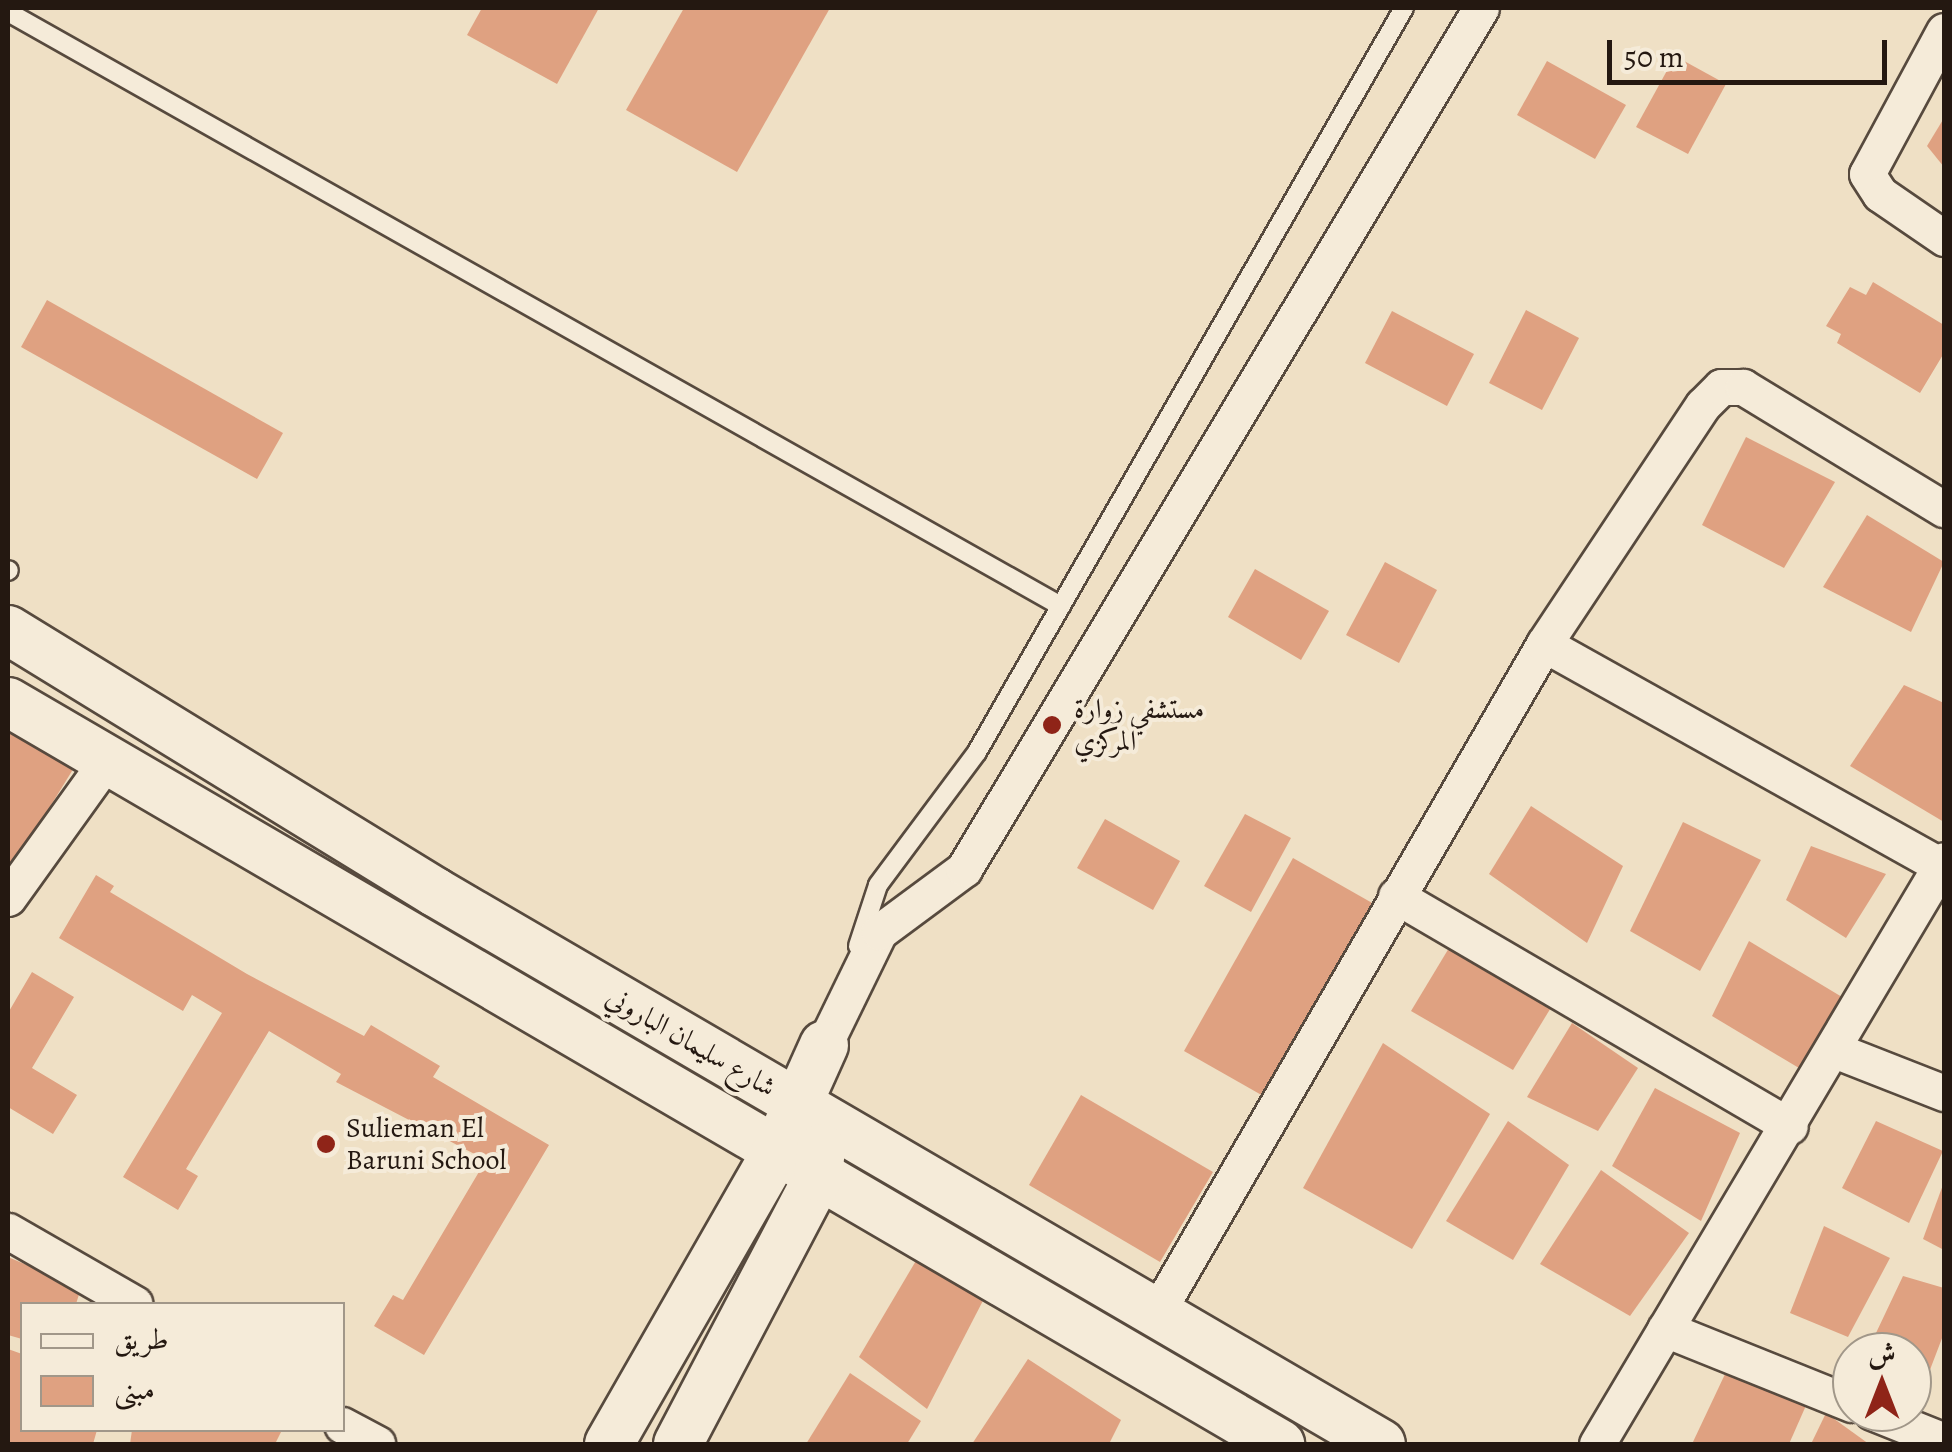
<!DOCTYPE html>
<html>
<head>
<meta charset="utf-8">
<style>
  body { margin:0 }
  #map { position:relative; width:1952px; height:1452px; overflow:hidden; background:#efe0c5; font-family:Alegreya,Amiri,serif }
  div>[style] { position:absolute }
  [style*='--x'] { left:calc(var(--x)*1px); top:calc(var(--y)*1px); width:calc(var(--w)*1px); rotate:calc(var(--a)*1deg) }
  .building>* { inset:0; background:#dfa181 }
  .roads { filter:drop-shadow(2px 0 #574a3e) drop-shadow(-2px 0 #574a3e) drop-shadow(0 2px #574a3e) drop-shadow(0 -2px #574a3e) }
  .lane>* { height:18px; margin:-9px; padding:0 9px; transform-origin:9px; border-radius:9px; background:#f5ebd9 }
  .street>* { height:35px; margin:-17.5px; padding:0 17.5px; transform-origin:17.5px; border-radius:17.5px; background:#f5ebd9 }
  .secondary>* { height:48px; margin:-24px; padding:0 24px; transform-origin:24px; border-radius:24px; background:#f5ebd9 }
  .dots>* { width:28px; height:28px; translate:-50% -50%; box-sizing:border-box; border:5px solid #f5ebd9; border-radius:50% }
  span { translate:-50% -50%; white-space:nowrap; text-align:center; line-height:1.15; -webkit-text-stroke:8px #f5ebd9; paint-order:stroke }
  .poi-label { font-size:28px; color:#241811 }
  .left { translate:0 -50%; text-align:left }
  .street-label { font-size:28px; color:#241811 }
  .frame { position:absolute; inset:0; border:10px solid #241811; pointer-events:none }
  .legend { position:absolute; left:20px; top:1302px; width:325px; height:130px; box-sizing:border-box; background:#f5ebd9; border:2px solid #a19789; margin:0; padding:12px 18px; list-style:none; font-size:30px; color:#241811 }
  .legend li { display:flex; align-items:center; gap:20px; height:50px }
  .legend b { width:50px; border:2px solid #a19789 }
  .north { position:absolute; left:1832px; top:1332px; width:100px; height:100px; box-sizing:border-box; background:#f5ebd9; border:2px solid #a19789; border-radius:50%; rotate:0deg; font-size:28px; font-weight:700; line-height:40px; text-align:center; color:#241811 }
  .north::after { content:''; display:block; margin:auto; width:35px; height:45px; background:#8f2418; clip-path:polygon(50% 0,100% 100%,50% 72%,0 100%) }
  .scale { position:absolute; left:1607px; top:40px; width:280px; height:45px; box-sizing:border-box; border:5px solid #241811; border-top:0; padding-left:12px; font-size:30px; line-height:35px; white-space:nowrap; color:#241811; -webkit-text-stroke:8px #f5ebd9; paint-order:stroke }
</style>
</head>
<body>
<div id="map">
  <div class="building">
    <div style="clip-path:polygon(482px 8px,599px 8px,557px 84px,467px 35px)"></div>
    <div style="clip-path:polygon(684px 8px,830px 8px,737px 172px,626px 110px)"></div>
    <div style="clip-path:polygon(1675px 56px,1726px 84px,1688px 154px,1636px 127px)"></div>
    <div style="clip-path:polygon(1547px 61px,1626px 105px,1595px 159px,1517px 115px)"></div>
    <div style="clip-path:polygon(1944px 118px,1944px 167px,1927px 146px)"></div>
    <div style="clip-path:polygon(1873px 282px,1944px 325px,1944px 353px,1920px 393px,1837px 343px,1841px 334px,1826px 326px,1850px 287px,1866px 295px)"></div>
    <div style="clip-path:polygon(47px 300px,283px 433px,257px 479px,21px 347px)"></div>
    <div style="clip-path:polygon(1526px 310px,1579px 338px,1542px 410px,1489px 383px)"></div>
    <div style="clip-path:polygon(1392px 311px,1474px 354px,1447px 406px,1365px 363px)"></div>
    <div style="clip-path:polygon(1746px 437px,1835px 482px,1784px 568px,1702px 525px)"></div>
    <div style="clip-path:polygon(1867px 515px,1944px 562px,1911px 632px,1823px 587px)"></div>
    <div style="clip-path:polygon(1385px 562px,1437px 590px,1399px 663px,1346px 635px)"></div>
    <div style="clip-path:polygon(1255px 569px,1329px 611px,1301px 660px,1228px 617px)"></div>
    <div style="clip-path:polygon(1904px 685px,1944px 703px,1944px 822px,1850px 766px)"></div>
    <div style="clip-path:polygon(8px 714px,80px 758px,8px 875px)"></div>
    <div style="clip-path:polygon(1531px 806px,1623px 866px,1587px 943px,1489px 874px)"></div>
    <div style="clip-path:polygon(1245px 814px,1291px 838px,1251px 912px,1204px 886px)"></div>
    <div style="clip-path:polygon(1105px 819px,1180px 861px,1153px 910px,1077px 868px)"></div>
    <div style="clip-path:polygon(1683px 822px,1761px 860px,1700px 971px,1630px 931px)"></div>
    <div style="clip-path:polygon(1811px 846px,1886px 874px,1846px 938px,1786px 900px)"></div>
    <div style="clip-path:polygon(1293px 858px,1374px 904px,1265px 1097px,1184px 1051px)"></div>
    <div style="clip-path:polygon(96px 875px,114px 886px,110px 892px,247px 974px,364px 1036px,371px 1025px,440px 1066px,433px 1077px,549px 1145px,424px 1355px,374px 1326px,393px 1295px,403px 1300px,486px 1160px,336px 1082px,341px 1074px,269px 1031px,186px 1169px,198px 1176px,178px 1210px,123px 1177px,222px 1013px,192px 995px,183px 1011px,59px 938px)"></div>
    <div style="clip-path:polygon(1749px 941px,1842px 997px,1804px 1071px,1712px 1016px)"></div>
    <div style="clip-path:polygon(1452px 943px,1555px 1001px,1513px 1070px,1411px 1011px)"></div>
    <div style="clip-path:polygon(32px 972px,74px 997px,32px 1068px,77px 1095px,53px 1134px,8px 1107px,8px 1013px)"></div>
    <div style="clip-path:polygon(1572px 1023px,1638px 1068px,1598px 1131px,1527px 1097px)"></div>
    <div style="clip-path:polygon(1383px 1043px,1490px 1114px,1412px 1249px,1303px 1188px)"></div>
    <div style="clip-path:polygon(1655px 1088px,1740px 1133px,1701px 1221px,1612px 1166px)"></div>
    <div style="clip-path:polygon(1081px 1095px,1213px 1172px,1160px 1262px,1029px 1185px)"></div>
    <div style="clip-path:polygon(1508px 1121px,1569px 1165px,1513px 1260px,1446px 1221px)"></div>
    <div style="clip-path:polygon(1876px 1121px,1943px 1151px,1909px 1223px,1842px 1188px)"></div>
    <div style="clip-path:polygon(1601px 1170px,1689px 1233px,1630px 1316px,1540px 1264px)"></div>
    <div style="clip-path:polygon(1944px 1182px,1944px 1250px,1923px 1239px)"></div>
    <div style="clip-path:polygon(1824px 1226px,1890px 1258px,1848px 1337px,1790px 1313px)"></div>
    <div style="clip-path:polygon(8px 1257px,81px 1288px,76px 1304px,22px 1304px,22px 1339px,8px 1335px)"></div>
    <div style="clip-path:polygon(917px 1259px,988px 1291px,927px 1409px,859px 1357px)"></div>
    <div style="clip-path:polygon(1903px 1276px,1944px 1288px,1944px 1333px,1920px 1396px,1912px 1392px,1912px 1352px,1867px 1352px)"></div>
    <div style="clip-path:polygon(8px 1349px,22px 1354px,22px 1430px,97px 1430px,93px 1444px,8px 1442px)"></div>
    <div style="clip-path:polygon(1028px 1359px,1121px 1420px,1109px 1444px,972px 1444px)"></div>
    <div style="clip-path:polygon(1726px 1372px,1808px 1401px,1789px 1444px,1692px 1444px)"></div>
    <div style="clip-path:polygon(850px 1373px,921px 1421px,907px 1444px,806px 1444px)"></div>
    <div style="clip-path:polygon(1826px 1413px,1869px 1444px,1811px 1444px)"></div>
    <div style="clip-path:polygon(132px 1430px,282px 1430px,275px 1444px,130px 1444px)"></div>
  </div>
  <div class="roads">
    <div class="lane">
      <div style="--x:8;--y:12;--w:1209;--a:29.43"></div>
      <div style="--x:8;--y:571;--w:1;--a:-45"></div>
      <div style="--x:858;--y:946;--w:64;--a:-71.8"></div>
      <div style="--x:878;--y:885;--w:166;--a:-53.3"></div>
      <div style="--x:977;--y:752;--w:858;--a:-60.15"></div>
    </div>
    <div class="street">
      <div style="--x:1944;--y:31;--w:162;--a:118.3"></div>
      <div style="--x:1867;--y:174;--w:24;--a:57"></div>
      <div style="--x:1880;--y:194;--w:78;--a:34.5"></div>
      <div style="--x:1544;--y:644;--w:455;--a:29.2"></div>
      <div style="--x:1396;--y:896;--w:456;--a:30.3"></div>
      <div style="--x:8;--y:898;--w:171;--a:-54.3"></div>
      <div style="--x:824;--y:1045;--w:126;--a:-64"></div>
      <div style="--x:879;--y:932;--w:106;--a:-36.5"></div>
      <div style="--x:964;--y:869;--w:1004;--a:-59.02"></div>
      <div style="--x:1837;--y:1051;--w:115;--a:21.4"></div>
      <div style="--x:8;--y:1231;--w:146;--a:29.9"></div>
      <div style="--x:1156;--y:1314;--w:774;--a:-59.92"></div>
      <div style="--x:1544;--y:644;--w:287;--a:-56.4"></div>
      <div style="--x:1703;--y:405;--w:25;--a:-45"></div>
      <div style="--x:1721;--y:387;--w:22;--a:0"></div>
      <div style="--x:1743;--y:387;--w:235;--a:31.3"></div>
      <div style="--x:1665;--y:1329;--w:201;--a:21.9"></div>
      <div style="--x:1872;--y:1412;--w:78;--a:21.9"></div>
      <div style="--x:342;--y:1425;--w:40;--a:28"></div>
      <div style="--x:1597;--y:1444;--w:679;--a:-59.28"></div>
    </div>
    <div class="secondary">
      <div style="--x:8;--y:630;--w:501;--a:31.53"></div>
      <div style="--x:435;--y:892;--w:1095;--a:30.26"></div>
      <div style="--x:8;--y:702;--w:1473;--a:30.26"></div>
      <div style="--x:609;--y:1444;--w:336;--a:-60.2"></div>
      <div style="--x:776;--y:1152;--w:117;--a:-65.8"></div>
      <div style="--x:678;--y:1444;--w:301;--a:-62.3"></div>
      <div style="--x:818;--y:1177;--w:29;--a:-84"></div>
    </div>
  </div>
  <div class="dots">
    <div style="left:1052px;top:725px;background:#8f2418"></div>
    <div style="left:326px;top:1144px;background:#8f2418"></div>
  </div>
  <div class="poi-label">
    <span class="left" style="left:1074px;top:725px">مستشفي زوارة<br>المركزي</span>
    <span class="left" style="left:346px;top:1144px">Sulieman El<br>Baruni School</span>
  </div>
  <div class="street-label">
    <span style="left:691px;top:1042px;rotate:30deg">شارع سليمان الباروني</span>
  </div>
  <div class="frame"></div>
  <ul class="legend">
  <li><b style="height:12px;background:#f5ebd9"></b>طريق</li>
  <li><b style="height:28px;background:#dfa181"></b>مبنى</li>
  </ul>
  <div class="north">ش</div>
  <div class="scale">50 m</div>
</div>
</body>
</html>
